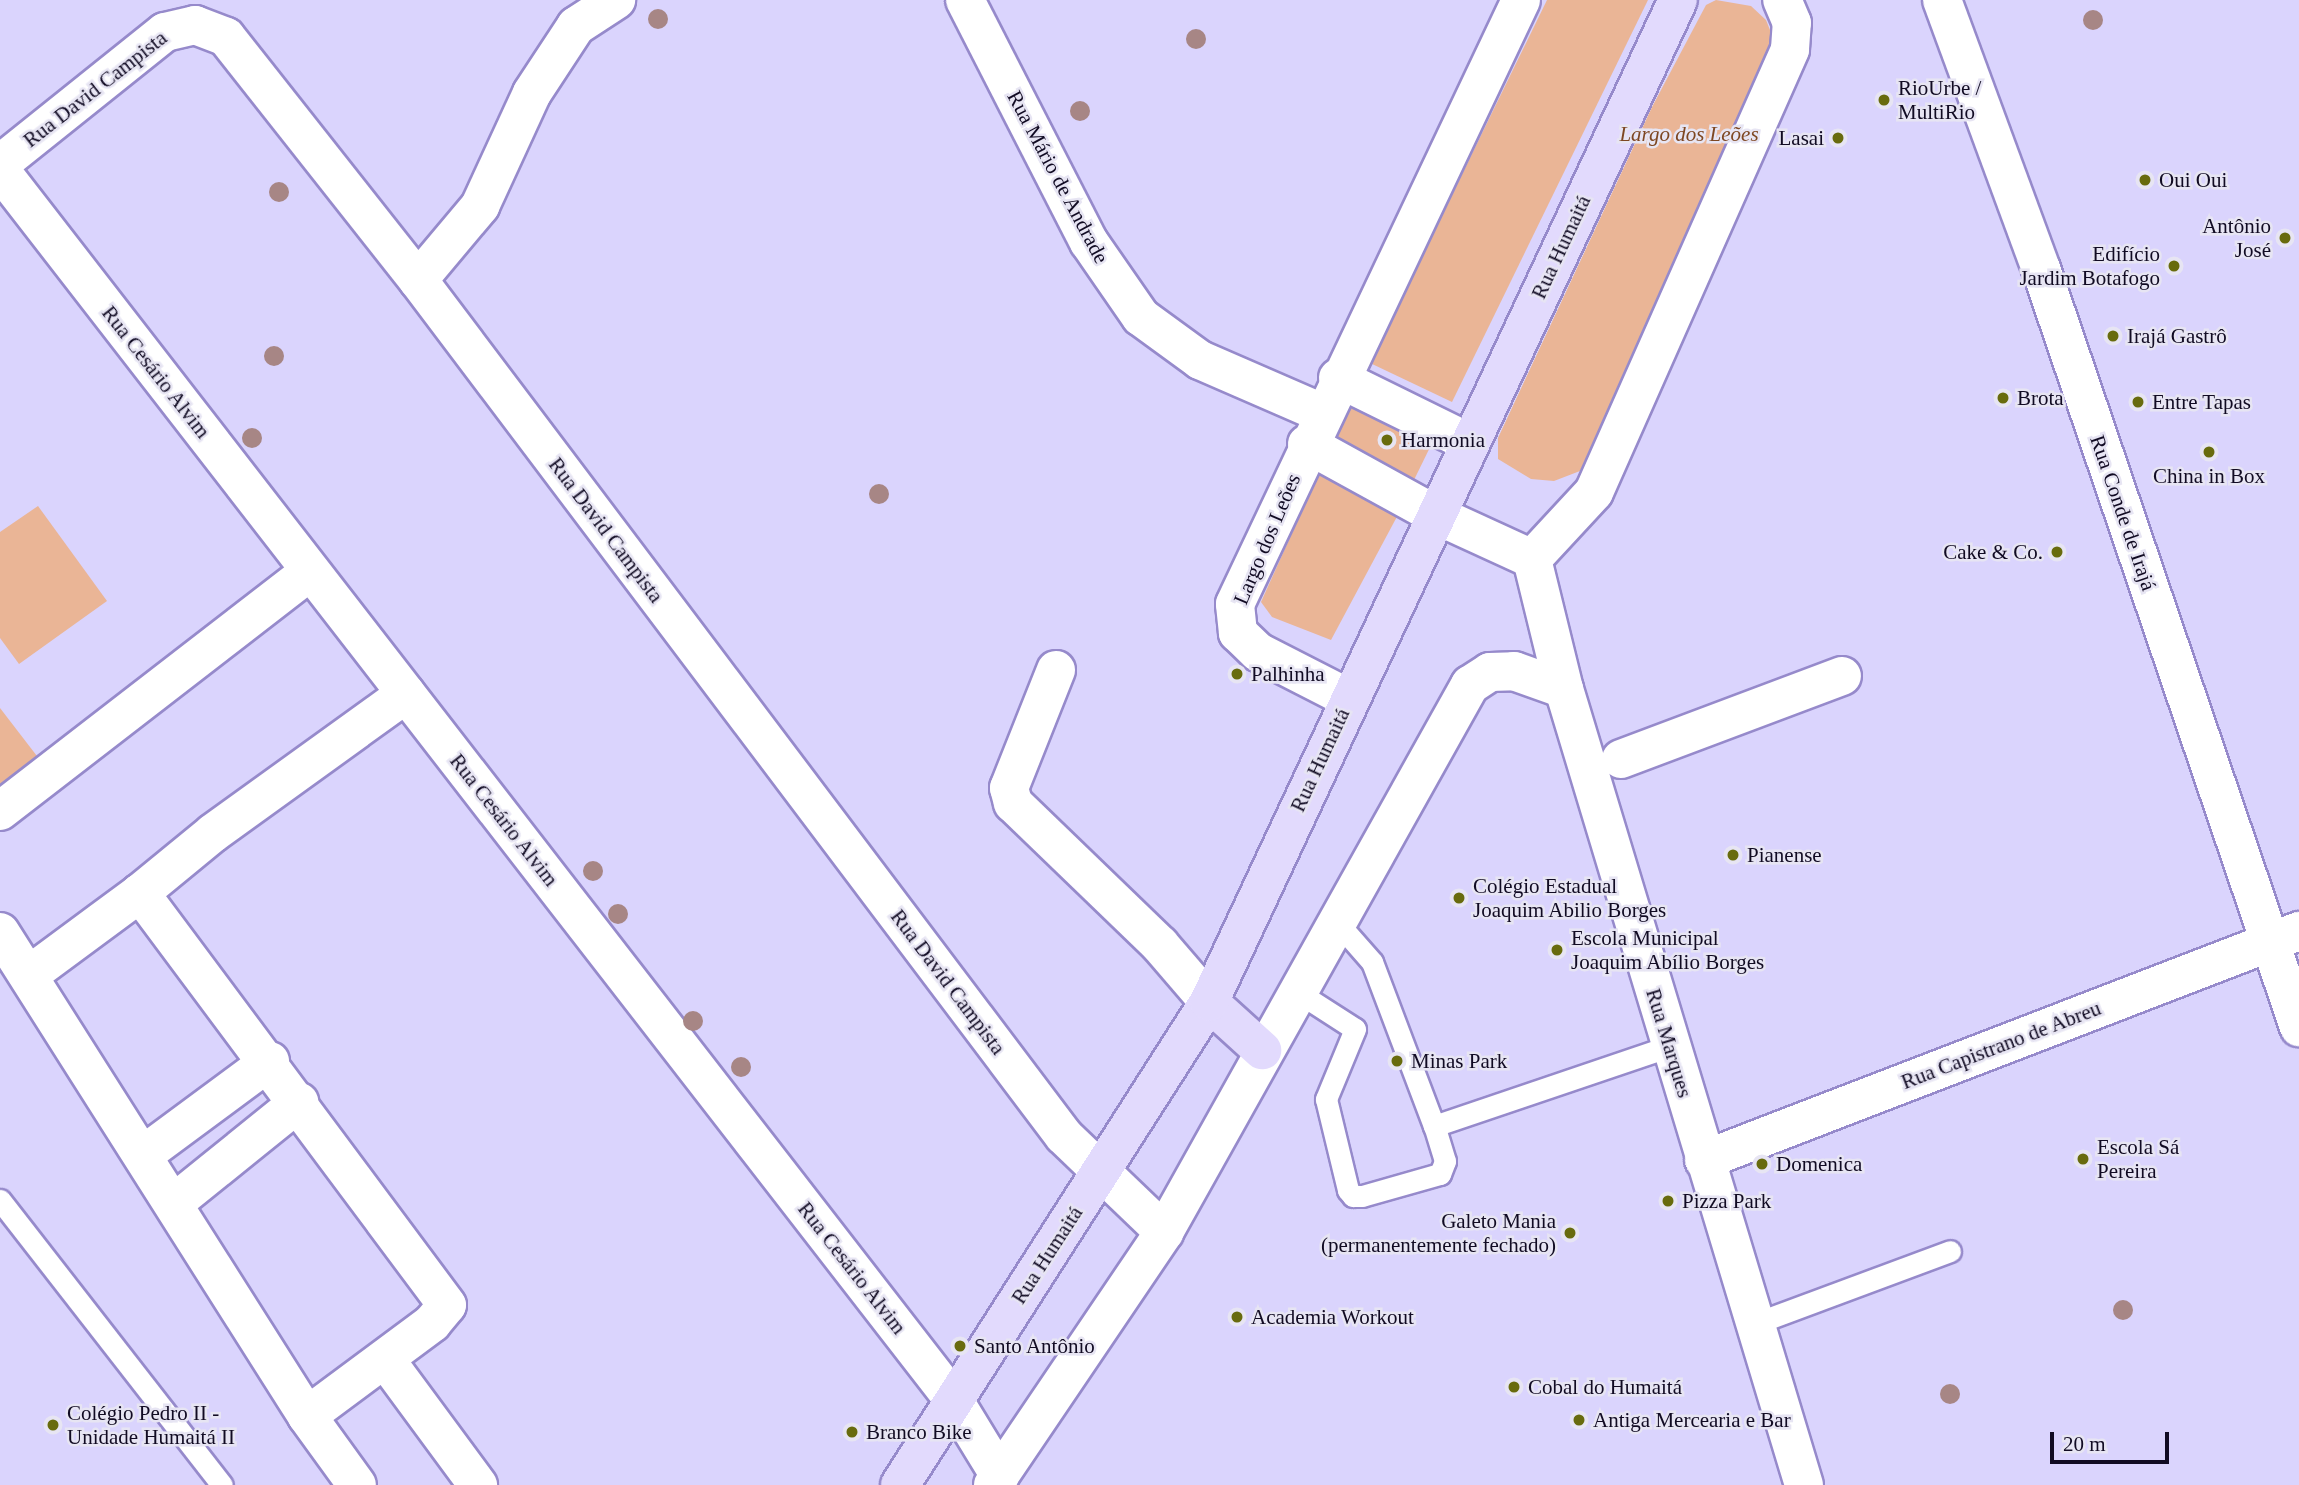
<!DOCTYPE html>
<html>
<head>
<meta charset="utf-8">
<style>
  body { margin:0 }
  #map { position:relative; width:2299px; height:1485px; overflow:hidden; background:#dad4fd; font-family:"Times New Roman",serif }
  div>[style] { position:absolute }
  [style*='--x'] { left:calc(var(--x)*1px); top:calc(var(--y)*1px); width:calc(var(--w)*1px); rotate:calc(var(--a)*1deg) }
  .green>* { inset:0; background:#eab596 }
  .roads { filter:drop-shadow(2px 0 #968acb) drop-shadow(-2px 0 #968acb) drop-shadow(0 2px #968acb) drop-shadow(0 -2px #968acb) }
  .service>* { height:21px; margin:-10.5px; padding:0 10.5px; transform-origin:10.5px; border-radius:10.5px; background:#fff }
  .minor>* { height:38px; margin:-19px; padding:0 19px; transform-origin:19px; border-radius:19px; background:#fff }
  .secondary>* { height:38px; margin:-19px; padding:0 19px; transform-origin:19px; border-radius:19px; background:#e2dafd }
  .trees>* { width:20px; height:20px; margin:-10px; border-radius:50%; background:#a78685 }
  .dots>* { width:19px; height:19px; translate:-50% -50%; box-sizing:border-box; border:4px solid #e7e5f3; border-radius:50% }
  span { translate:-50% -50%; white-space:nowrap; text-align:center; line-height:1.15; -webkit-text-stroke:5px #e7e5f3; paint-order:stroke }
  .poi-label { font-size:21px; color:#110b23 }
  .left { translate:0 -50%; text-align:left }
  .right { translate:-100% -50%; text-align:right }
  .street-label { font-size:21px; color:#110b23 }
  .park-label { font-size:21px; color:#7e4722; font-style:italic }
  .scale { position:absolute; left:2050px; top:1432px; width:119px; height:32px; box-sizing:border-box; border:4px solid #110b23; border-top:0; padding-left:9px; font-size:21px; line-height:24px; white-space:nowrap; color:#110b23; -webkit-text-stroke:5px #e7e5f3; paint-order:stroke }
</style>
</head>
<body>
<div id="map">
  <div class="green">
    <div style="clip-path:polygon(1547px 0,1648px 0,1452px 402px,1370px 363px)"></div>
    <div style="clip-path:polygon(1716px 0,1751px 6px,1766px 20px,1776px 45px,1580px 471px,1554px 481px,1531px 479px,1498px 459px,1498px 438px,1652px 107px,1706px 5px)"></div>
    <div style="clip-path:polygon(1357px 393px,1438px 431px,1412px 484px,1331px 448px)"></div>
    <div style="clip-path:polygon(1319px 473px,1400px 511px,1331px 640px,1272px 617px,1261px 602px)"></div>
    <div style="clip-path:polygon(38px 506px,107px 601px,19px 664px,0 638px,0 532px)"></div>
    <div style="clip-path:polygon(0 708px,40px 760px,0 785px)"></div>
  </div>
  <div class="roads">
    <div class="service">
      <div style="--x:1296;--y:991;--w:70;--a:32.8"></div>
      <div style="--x:1355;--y:1029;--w:76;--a:112.5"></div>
      <div style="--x:1326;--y:1099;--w:94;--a:76.4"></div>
      <div style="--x:1348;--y:1190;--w:8;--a:50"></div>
      <div style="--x:1353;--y:1196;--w:9;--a:0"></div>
      <div style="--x:1362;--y:1196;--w:81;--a:-15.8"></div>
      <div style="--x:1440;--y:1174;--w:14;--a:-69"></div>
      <div style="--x:1445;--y:1161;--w:37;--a:-107"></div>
      <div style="--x:1434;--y:1126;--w:175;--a:-110.7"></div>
      <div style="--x:1372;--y:962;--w:55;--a:-131.3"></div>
      <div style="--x:1434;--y:1126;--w:249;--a:-18.7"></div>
      <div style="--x:0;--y:1200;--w:361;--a:52.1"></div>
      <div style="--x:1754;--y:1324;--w:209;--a:-20.4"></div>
    </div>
    <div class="minor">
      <div style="--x:965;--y:0;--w:272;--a:62.9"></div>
      <div style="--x:1089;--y:242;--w:91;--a:55.3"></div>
      <div style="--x:1141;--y:317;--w:73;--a:36.1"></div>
      <div style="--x:1200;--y:360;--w:133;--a:23.5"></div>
      <div style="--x:1942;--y:0;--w:287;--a:69.8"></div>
      <div style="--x:2041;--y:269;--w:801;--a:71.2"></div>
      <div style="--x:0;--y:164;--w:211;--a:-38.7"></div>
      <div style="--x:165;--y:32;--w:31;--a:-13"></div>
      <div style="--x:195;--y:25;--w:33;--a:21"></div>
      <div style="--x:226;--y:37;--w:310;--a:51.7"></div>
      <div style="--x:418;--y:280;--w:1072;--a:52.96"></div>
      <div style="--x:1064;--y:1136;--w:139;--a:43.8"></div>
      <div style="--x:0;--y:170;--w:1555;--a:52.21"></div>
      <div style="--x:953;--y:1399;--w:90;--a:58.6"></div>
      <div style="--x:418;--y:280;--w:97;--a:-50"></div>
      <div style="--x:480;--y:206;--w:124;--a:-65.3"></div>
      <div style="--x:532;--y:93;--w:80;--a:-56.7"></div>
      <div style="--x:576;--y:26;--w:48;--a:-33"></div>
      <div style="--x:1338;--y:378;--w:145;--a:26.2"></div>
      <div style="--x:1307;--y:444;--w:147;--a:28.8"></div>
      <div style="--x:1436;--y:515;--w:106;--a:24.6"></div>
      <div style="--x:1532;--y:559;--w:134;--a:76.2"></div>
      <div style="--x:1564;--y:689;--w:831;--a:73.22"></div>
      <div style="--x:1532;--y:559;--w:91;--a:-47.2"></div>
      <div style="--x:1594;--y:492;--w:484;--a:-66.1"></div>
      <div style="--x:1790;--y:49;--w:26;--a:-86"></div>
      <div style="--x:1792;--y:23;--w:25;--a:-113"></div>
      <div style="--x:1056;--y:670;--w:127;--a:111.7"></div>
      <div style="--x:1009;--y:788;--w:16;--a:75"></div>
      <div style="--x:1013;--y:803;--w:204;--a:44"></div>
      <div style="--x:1160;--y:945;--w:75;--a:49.3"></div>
      <div style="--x:1348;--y:698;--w:101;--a:-152.9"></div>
      <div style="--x:1258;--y:652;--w:28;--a:-136"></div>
      <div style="--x:1238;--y:633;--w:29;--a:-96"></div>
      <div style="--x:1235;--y:604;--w:668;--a:-64.66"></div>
      <div style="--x:1621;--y:759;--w:236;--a:-20.6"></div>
      <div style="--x:0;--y:811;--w:392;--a:-37.7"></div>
      <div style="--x:0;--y:932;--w:573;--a:57.61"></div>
      <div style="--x:307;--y:1416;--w:85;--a:54.1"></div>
      <div style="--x:29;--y:975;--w:138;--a:-36.5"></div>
      <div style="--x:143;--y:1155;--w:158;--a:-36.5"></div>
      <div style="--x:1704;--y:1160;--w:638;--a:-21.05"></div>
      <div style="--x:174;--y:1203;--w:161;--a:-38.9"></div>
      <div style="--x:385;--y:1359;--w:157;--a:53.6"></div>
      <div style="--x:307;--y:1416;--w:156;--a:-36.6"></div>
      <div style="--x:432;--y:1323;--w:23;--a:-50"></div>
      <div style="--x:447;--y:1305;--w:514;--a:-126.69"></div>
      <div style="--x:140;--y:893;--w:94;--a:-39.4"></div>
      <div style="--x:213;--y:833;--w:238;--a:-35.8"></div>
      <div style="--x:993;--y:1485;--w:305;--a:-55.9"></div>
      <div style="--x:1164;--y:1232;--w:627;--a:-60.78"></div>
      <div style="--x:1470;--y:685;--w:24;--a:-33"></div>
      <div style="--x:1490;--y:672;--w:24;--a:-2"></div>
      <div style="--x:1514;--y:671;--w:53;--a:19.8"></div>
    </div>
    <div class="secondary">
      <div style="--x:1209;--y:1002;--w:72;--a:42.2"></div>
      <div style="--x:900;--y:1485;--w:573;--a:-57.39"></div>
      <div style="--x:1209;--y:1002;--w:1106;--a:-64.92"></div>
    </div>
  </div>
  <div class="trees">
    <div style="left:658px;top:19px"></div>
    <div style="left:2093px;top:20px"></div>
    <div style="left:1196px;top:39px"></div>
    <div style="left:1080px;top:111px"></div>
    <div style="left:279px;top:192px"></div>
    <div style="left:274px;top:356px"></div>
    <div style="left:252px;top:438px"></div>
    <div style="left:879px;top:494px"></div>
    <div style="left:593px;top:871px"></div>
    <div style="left:618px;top:914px"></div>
    <div style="left:693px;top:1021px"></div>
    <div style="left:741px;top:1067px"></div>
    <div style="left:2123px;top:1310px"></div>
    <div style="left:1950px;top:1394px"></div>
  </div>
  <div class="dots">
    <div style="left:1884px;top:100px;background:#686b0d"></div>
    <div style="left:1838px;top:138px;background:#686b0d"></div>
    <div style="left:2145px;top:180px;background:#686b0d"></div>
    <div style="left:2285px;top:238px;background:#686b0d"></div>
    <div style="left:2174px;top:266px;background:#686b0d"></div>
    <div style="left:2113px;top:336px;background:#686b0d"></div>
    <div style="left:2003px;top:398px;background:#686b0d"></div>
    <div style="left:2138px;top:402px;background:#686b0d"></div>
    <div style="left:1387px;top:440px;background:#686b0d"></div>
    <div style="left:2209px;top:452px;background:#686b0d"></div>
    <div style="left:2057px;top:552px;background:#686b0d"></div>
    <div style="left:1237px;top:674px;background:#686b0d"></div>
    <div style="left:1733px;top:855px;background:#686b0d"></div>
    <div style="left:1459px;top:898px;background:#686b0d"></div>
    <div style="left:1557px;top:950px;background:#686b0d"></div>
    <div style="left:1397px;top:1061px;background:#686b0d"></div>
    <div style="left:2083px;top:1159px;background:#686b0d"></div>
    <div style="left:1762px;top:1164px;background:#686b0d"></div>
    <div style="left:1668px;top:1201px;background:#686b0d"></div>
    <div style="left:1570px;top:1233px;background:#686b0d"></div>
    <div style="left:1237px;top:1317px;background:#686b0d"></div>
    <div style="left:960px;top:1346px;background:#686b0d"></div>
    <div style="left:1514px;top:1387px;background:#686b0d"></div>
    <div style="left:1579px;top:1420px;background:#686b0d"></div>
    <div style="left:53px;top:1425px;background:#686b0d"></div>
    <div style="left:852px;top:1432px;background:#686b0d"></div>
  </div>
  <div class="poi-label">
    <span class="left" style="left:1898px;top:100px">RioUrbe /<br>MultiRio</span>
    <span class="right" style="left:1824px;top:138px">Lasai</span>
    <span class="left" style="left:2159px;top:180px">Oui Oui</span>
    <span class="right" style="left:2271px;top:238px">Antônio<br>José</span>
    <span class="right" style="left:2160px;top:266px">Edifício<br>Jardim Botafogo</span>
    <span class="left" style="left:2127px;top:336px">Irajá Gastrô</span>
    <span class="left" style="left:2017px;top:398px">Brota</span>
    <span class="left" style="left:2152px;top:402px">Entre Tapas</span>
    <span class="left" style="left:1401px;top:440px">Harmonia</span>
    <span style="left:2209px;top:476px">China in Box</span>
    <span class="right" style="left:2043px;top:552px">Cake &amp; Co.</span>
    <span class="left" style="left:1251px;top:674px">Palhinha</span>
    <span class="left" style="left:1747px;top:855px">Pianense</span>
    <span class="left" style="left:1473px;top:898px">Colégio Estadual<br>Joaquim Abilio Borges</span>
    <span class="left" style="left:1571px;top:950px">Escola Municipal<br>Joaquim Abílio Borges</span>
    <span class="left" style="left:1411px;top:1061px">Minas Park</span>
    <span class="left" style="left:2097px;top:1159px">Escola Sá<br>Pereira</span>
    <span class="left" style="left:1776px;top:1164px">Domenica</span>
    <span class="left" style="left:1682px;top:1201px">Pizza Park</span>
    <span class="right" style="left:1556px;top:1233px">Galeto Mania<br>(permanentemente fechado)</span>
    <span class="left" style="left:1251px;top:1317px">Academia Workout</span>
    <span class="left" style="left:974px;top:1346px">Santo Antônio</span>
    <span class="left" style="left:1528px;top:1387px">Cobal do Humaitá</span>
    <span class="left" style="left:67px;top:1425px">Colégio Pedro II -<br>Unidade Humaitá II</span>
    <span class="left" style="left:1593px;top:1420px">Antiga Mercearia e Bar</span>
    <span class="left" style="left:866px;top:1432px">Branco Bike</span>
  </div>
  <div class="street-label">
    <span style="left:95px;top:89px;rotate:-38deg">Rua David Campista</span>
    <span style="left:1058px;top:177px;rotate:62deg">Rua Mário de Andrade</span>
    <span style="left:1561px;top:247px;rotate:-65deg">Rua Humaitá</span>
    <span style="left:156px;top:372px;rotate:52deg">Rua Cesário Alvim</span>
    <span style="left:2123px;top:513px;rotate:71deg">Rua Conde de Irajá</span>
    <span style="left:606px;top:530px;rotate:53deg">Rua David Campista</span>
    <span style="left:1267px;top:539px;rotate:-67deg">Largo dos Leões</span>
    <span style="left:1320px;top:760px;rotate:-65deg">Rua Humaitá</span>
    <span style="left:504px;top:820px;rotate:52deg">Rua Cesário Alvim</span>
    <span style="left:948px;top:982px;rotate:53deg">Rua David Campista</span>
    <span style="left:1669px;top:1043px;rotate:73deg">Rua Marques</span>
    <span style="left:2001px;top:1045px;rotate:-21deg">Rua Capistrano de Abreu</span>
    <span style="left:1047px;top:1255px;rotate:-57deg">Rua Humaitá</span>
    <span style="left:852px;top:1268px;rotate:52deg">Rua Cesário Alvim</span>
  </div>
  <div class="park-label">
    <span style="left:1689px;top:134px">Largo dos Leões</span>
  </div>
  <div class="scale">20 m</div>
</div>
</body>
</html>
